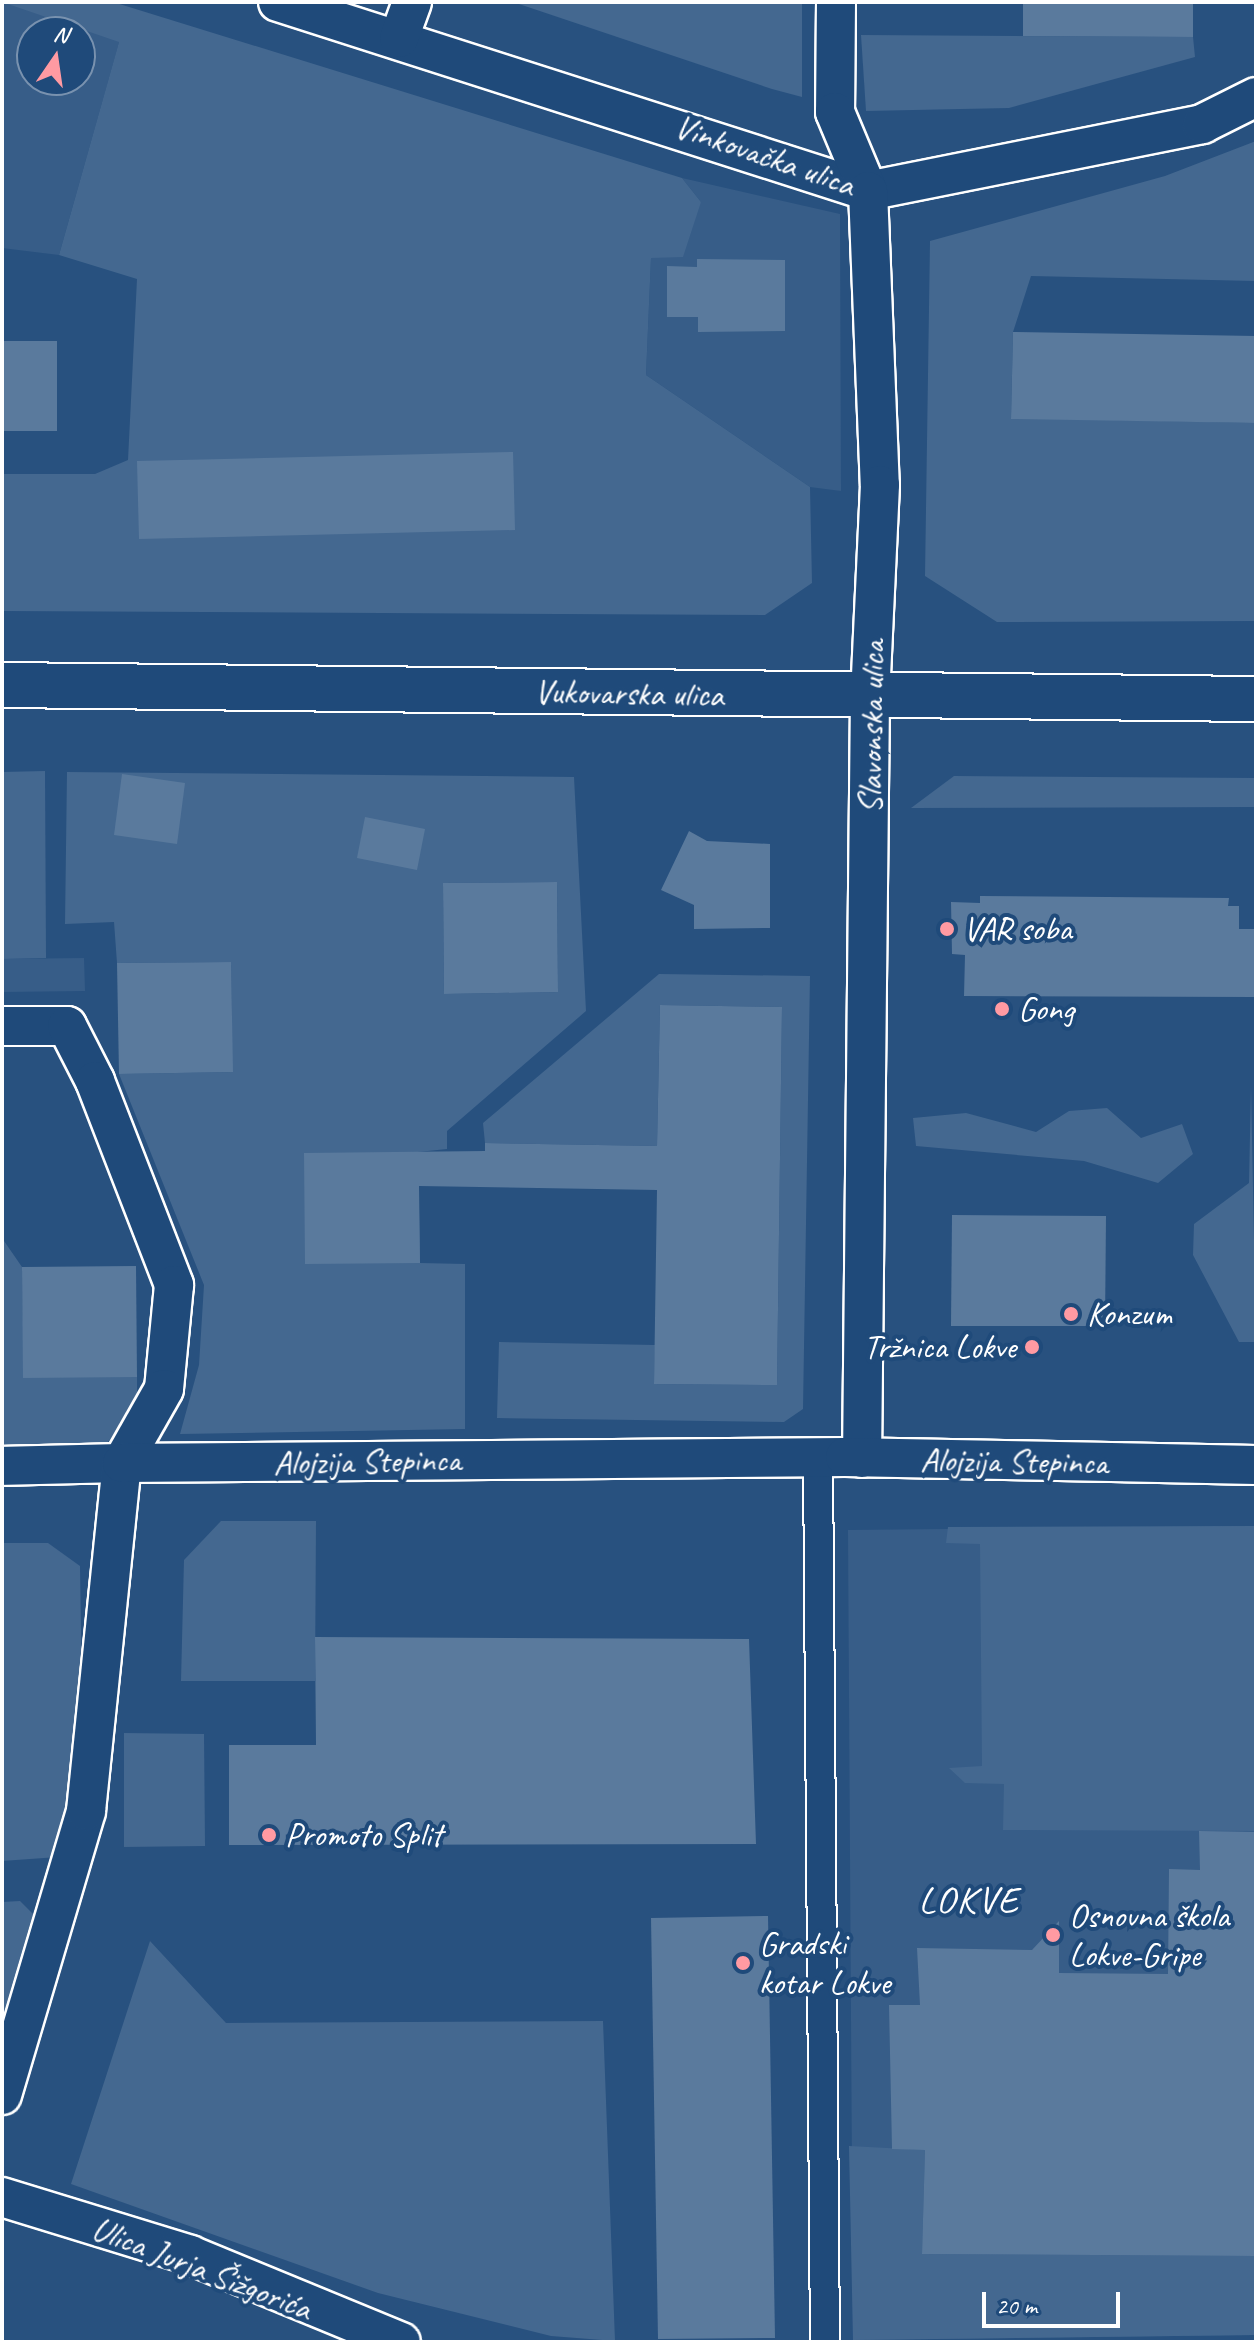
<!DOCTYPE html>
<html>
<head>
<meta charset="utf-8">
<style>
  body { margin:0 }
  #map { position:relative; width:1258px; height:2344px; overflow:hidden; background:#28517f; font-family:Caveat,sans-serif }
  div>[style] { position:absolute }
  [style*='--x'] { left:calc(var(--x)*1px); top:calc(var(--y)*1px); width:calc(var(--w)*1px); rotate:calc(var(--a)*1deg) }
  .built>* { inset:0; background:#375d88 }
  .green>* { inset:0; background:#446890 }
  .building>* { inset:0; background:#5a7a9d }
  .roads { filter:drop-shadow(2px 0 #fff) drop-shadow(-2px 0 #fff) drop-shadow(0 2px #fff) drop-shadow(0 -2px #fff) }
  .pedestrian>* { height:28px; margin:-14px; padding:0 14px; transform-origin:14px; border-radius:14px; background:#1f4a7a }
  .minor>* { height:38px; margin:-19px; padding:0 19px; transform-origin:19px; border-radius:19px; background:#1f4a7a }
  .tertiary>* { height:44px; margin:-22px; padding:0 22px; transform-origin:22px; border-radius:22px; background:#1f4a7a }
  .dots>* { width:22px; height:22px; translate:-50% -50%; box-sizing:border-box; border:4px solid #1f4a7a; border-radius:50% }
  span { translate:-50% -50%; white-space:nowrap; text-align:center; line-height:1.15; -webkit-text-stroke:8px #1f4a7a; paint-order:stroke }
  .street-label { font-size:34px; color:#fff }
  .poi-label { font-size:34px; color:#fff }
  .left { translate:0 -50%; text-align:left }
  .right { translate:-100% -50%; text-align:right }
  .quarter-label { font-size:38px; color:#fff; letter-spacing:2px }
  .frame { position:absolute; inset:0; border:4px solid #fff; pointer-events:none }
  .north { position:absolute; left:16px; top:16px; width:80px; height:80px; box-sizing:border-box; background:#1f4a7a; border:2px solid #7992af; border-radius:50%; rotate:13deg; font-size:22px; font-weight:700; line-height:32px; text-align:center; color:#fff }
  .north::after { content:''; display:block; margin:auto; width:28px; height:36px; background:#ff9aa2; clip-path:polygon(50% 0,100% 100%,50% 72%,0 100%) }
  .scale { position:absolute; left:982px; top:2292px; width:138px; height:36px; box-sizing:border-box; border:4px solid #fff; border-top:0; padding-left:10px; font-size:24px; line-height:28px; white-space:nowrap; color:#fff; -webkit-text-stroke:6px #1f4a7a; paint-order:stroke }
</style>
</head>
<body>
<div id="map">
  <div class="built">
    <div style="clip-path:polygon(evenodd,2px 2px,129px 7px,59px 255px,2px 248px,2px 2px,32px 32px,80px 32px,80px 80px,32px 80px,32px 32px)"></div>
    <div style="clip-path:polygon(682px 178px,840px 214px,841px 491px,810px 487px,646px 375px,651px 257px,701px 202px)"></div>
    <div style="clip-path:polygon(84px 958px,85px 991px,2px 992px,2px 959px)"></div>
    <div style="clip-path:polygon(1256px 1526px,1256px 2335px,853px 2340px,848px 1530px)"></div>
  </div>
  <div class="green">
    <div style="clip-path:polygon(2px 2px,113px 2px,682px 178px,701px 202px,683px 257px,651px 258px,646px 375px,810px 487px,812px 583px,765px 615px,2px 611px,2px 474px,95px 474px,128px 460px,137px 279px,59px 255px,119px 42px)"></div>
    <div style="clip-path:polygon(513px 2px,802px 2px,802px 97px,772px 89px)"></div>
    <div style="clip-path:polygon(861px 35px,1193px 37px,1195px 57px,1009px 108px,866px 111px)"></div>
    <div style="clip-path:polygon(1256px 141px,1256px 281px,1031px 276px,1013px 332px,1011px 418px,1256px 423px,1256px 621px,997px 622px,925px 576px,930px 241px,1165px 176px)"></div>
    <div style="clip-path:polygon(45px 771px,46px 958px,2px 959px,2px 772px)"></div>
    <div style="clip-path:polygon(evenodd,67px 772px,574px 777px,586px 1011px,447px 1131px,447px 1149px,418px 1152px,420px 1263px,465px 1264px,465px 1429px,180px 1434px,199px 1365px,204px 1285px,119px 1074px,232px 1072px,231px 962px,117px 963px,114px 922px,65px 924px,67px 772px,557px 882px,558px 992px,444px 994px,443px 883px,557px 882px)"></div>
    <div style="clip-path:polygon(954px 776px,1256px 778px,1256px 807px,911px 808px)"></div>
    <div style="clip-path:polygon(659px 974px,810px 976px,803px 1409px,784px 1422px,497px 1418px,499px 1342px,655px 1345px,654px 1384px,777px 1385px,782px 1007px,660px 1005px,657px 1146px,485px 1143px,483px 1123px)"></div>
    <div style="clip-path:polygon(1251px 1086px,1256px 1342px,1239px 1342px,1193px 1255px,1194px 1224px,1249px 1183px)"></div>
    <div style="clip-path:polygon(1107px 1108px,1141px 1138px,1182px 1124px,1193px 1154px,1158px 1183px,1084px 1161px,916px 1146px,913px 1118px,966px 1113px,1036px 1132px,1069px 1111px)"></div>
    <div style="clip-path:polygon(2px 1238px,22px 1267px,24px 1377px,137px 1377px,137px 1405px,104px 1447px,2px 1446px)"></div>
    <div style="clip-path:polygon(221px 1521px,316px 1521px,315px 1681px,181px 1681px,184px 1560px)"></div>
    <div style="clip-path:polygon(1256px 1526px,1256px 1831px,1003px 1830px,1004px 1784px,965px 1783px,949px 1768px,982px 1766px,980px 1544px,946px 1543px,948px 1527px)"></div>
    <div style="clip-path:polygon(2px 1543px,48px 1543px,80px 1566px,82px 1696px,58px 1857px,2px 1861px)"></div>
    <div style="clip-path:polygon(124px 1733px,204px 1734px,205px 1846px,124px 1847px)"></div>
    <div style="clip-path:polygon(20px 1901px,38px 1919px,2px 2042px,2px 1902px)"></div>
    <div style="clip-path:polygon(150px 1941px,226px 2023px,603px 2021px,615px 2341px,551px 2336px,378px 2293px,71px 2184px)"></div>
    <div style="clip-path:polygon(849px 2146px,925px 2150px,922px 2254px,1256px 2256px,1256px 2335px,853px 2340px)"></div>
  </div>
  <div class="building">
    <div style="clip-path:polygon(1023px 2px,1193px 2px,1193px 37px,1023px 36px)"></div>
    <div style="clip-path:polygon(697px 259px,785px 260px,785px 331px,698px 332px,698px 317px,667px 317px,667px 266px,697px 267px)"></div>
    <div style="clip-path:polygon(1013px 332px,1256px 336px,1256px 423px,1011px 419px)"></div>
    <div style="clip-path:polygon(2px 341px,57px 341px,57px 431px,2px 431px)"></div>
    <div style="clip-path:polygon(513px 452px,515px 530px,139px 539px,137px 461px)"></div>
    <div style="clip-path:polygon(122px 774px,185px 783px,177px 844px,114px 835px)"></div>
    <div style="clip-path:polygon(365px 817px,425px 829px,417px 870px,357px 858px)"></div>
    <div style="clip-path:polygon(689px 831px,707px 841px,770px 844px,770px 928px,694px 929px,694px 905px,661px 890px)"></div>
    <div style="clip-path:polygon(557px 882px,558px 992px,444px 994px,443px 883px)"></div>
    <div style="clip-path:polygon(980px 896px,1229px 898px,1228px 906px,1239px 906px,1239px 929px,1256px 929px,1256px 997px,964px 996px,965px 955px,952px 954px,951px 902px,980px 903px)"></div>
    <div style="clip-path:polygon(231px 962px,233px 1072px,119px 1074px,117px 963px)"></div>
    <div style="clip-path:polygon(660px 1005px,782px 1007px,777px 1385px,654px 1384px,657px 1190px,419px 1186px,420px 1263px,305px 1264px,304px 1153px,485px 1151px,485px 1143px,657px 1146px)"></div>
    <div style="clip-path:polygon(952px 1215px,1106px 1216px,1105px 1326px,951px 1326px)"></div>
    <div style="clip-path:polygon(136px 1266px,137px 1377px,23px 1378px,22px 1267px)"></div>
    <div style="clip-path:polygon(315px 1637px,749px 1639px,756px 1844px,229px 1845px,229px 1745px,316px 1745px)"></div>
    <div style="clip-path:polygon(1199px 1831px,1256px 1832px,1256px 2256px,922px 2254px,925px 2150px,892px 2149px,889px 2005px,920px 2005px,917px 1948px,1032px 1950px,1059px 1921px,1059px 1973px,1168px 1974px,1169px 1869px,1200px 1870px)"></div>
    <div style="clip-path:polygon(768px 1916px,775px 2338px,658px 2339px,651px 1918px)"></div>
  </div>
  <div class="roads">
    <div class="pedestrian">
      <div style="--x:818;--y:1458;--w:884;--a:89.55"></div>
    </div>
    <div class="minor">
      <div style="--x:278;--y:2;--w:620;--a:17.76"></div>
      <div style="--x:868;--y:191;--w:341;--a:-11.3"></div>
      <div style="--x:1202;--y:124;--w:60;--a:-26.6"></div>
      <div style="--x:836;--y:2;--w:110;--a:90.5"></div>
      <div style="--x:835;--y:112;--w:86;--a:67.3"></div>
      <div style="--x:868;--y:191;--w:294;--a:87.7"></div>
      <div style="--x:880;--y:485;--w:212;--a:92.7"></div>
      <div style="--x:870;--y:697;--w:761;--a:90.6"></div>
      <div style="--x:399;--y:38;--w:38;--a:-70"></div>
      <div style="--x:2;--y:1026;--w:65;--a:0"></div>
      <div style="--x:67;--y:1026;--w:62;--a:63"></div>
      <div style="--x:95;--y:1081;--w:219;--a:68.8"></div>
      <div style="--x:174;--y:1285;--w:104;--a:95.5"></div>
      <div style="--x:164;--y:1389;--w:85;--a:119.6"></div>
      <div style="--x:122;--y:1463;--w:120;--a:178.6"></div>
      <div style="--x:2;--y:2095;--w:296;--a:-73.5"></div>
      <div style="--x:86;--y:1811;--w:350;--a:-84.1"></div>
      <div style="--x:122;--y:1463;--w:723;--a:-0.48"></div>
      <div style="--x:845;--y:1457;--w:411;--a:1.1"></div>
      <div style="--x:2;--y:2197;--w:197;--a:17.1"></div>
      <div style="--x:190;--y:2255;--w:228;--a:22.4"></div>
    </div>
    <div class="tertiary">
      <div style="--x:2;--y:685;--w:1254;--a:0.64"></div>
    </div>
  </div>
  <div class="dots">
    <div style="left:947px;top:929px;background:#ff9aa2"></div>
    <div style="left:1002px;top:1009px;background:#ff9aa2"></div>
    <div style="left:1071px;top:1314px;background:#ff9aa2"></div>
    <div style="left:1032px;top:1347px;background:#ff9aa2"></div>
    <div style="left:269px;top:1835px;background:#ff9aa2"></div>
    <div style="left:1053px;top:1935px;background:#ff9aa2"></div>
    <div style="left:743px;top:1963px;background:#ff9aa2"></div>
  </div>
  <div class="street-label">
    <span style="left:765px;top:155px;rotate:19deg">Vinkovačka ulica</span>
    <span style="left:629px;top:693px;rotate:1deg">Vukovarska ulica</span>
    <span style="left:871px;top:727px;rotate:-89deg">Slavonska ulica</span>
    <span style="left:367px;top:1461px;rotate:-1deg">Alojzija Stepinca</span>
    <span style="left:1014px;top:1461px;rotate:1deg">Alojzija Stepinca</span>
    <span style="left:202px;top:2268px;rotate:21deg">Ulica Jurja Šižgorića</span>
  </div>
  <div class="poi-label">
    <span class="left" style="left:963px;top:929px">VAR soba</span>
    <span class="left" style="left:1018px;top:1009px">Gong</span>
    <span class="left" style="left:1087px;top:1314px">Konzum</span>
    <span class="right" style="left:1016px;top:1347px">Tržnica Lokve</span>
    <span class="left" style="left:285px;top:1835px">Promoto Split</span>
    <span class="left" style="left:1069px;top:1935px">Osnovna škola<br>Lokve-Gripe</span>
    <span class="left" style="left:759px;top:1963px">Gradski<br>kotar Lokve</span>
  </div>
  <div class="quarter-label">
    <span style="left:969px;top:1900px">LOKVE</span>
  </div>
  <div class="frame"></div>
  <div class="north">N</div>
  <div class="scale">20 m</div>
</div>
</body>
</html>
